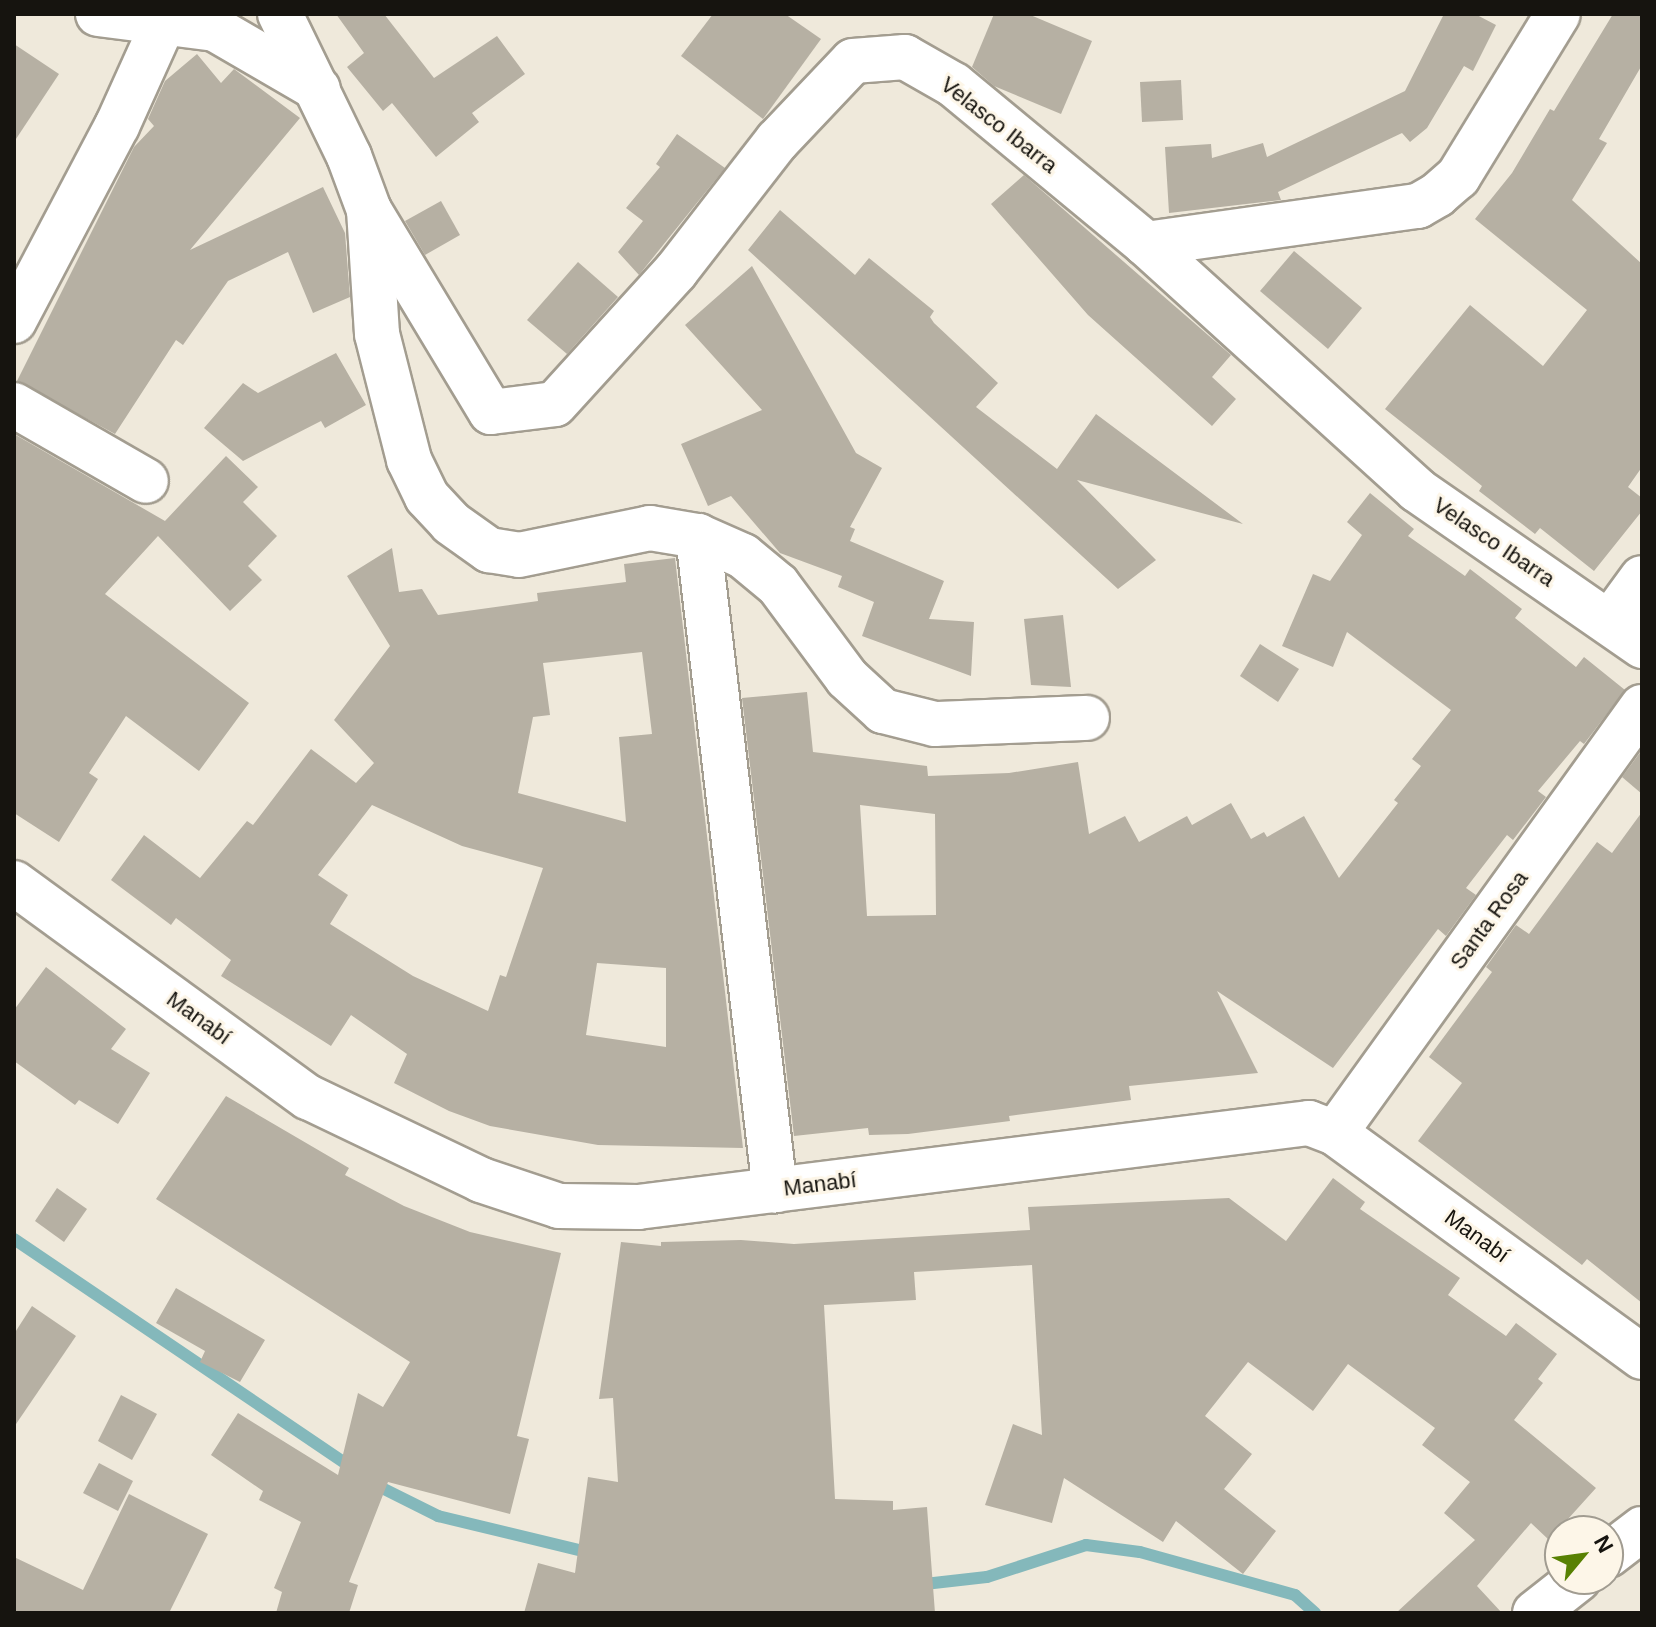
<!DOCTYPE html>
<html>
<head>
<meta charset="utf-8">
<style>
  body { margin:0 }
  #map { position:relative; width:1656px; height:1627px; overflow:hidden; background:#efe9db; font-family:Helvetica,sans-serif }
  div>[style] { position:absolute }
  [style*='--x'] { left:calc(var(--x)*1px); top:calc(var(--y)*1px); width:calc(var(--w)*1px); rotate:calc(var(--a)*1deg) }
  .stream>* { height:12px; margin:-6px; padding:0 6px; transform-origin:6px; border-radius:6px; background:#84b8bb }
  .building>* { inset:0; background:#b6b0a3 }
  .roads { filter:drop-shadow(2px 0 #a39d90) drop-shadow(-2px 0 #a39d90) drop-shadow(0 2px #a39d90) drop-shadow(0 -2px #a39d90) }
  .minor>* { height:44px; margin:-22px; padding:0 22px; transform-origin:22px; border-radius:22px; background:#fff }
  span { translate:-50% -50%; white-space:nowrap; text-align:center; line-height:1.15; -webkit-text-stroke:6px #fdf6e8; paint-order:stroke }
  .street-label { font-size:22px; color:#16140f }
  .frame { position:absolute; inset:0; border:16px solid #16140f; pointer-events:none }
  .north { position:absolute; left:1544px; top:1515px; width:80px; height:80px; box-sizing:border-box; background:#fdf6e8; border:2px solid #a19c91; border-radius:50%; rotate:61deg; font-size:22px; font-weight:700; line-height:32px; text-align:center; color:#16140f }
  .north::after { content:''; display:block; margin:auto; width:28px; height:36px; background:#588103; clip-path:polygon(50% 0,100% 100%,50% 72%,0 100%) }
</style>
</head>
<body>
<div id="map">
  <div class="stream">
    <div style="--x:14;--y:1239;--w:408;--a:34.1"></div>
    <div style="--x:374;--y:1484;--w:72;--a:26.6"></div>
    <div style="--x:438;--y:1516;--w:157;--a:13.6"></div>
    <div style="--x:916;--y:1585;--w:71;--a:-6.4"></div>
    <div style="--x:987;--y:1577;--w:104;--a:-17.9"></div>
    <div style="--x:1086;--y:1545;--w:54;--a:7.4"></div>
    <div style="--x:1140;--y:1552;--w:161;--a:15.5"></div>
    <div style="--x:1295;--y:1595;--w:27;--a:42"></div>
  </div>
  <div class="building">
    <div style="clip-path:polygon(336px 14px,384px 14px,434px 78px,497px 36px,525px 74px,472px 113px,479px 122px,436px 157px,392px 103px,383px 111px,347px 67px,364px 53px)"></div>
    <div style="clip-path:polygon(713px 14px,785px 14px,821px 39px,763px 119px,681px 56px)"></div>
    <div style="clip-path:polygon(994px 14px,1028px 14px,1092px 41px,1061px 114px,994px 86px,972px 67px)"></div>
    <div style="clip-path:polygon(1444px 14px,1475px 14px,1496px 25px,1473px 71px,1464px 66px,1427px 128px,1410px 142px,1402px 133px,1278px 192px,1281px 200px,1169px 213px,1165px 147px,1211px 144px,1212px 158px,1263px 143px,1267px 157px,1405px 91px)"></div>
    <div style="clip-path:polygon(1613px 14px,1642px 14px,1642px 65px,1599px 139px,1607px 143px,1572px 200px,1642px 264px,1642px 467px,1628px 487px,1642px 498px,1642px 511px,1594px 571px,1540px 528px,1535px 534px,1479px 491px,1482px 486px,1385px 409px,1470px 305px,1543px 366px,1587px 310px,1475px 219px,1512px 173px,1550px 109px,1554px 111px)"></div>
    <div style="clip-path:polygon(14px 44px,59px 74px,14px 142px)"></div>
    <div style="clip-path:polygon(197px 54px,221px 83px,234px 69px,300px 118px,190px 250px,323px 187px,345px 233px,350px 297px,313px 313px,288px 252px,228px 281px,183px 345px,176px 340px,115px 434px,17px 381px,134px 147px,154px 126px,148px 119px,165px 81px)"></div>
    <div style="clip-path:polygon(1181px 80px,1183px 120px,1142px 122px,1140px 82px)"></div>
    <div style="clip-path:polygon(677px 134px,725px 168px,639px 275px,618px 252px,643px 221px,626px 208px,660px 167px,656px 164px)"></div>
    <div style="clip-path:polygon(1024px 175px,1231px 355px,1212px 377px,1236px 399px,1212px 426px,1088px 315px,991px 204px)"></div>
    <div style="clip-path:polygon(441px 201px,460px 235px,425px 255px,405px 221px)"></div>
    <div style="clip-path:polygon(780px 210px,855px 275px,869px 258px,934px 311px,930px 317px,934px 323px,998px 383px,976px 407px,1057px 469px,1096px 414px,1243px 524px,1077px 480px,1156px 560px,1118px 589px,748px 250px)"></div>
    <div style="clip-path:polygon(1294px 251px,1362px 308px,1328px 349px,1260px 291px)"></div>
    <div style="clip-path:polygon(578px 262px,618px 297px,567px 354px,527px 320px)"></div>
    <div style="clip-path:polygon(752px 266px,856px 453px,882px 468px,850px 527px,855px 529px,850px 541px,944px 581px,929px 619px,974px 622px,971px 676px,862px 636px,874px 602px,838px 587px,842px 576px,780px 553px,731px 496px,708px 506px,681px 444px,762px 410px,685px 325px)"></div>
    <div style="clip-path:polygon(336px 353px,366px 405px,325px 428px,321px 421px,243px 461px,204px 428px,243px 383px,258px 393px)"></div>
    <div style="clip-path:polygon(14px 434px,165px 521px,226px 456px,258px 487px,243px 502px,277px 536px,248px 566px,262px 580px,230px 611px,158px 536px,105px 594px,249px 703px,199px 771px,126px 716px,89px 773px,98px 779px,59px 842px,14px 813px)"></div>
    <div style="clip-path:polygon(evenodd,1370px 493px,1414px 529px,1408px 536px,1465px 576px,1470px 569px,1522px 609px,1515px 618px,1576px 667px,1584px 657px,1625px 690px,1584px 744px,1580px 741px,1538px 791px,1546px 797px,1513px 840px,1507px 835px,1466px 888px,1476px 895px,1446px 936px,1438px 929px,1333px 1068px,1217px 991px,1258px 1073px,1129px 1086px,1131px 1100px,1009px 1116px,1010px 1121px,908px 1134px,869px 1135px,868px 1128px,794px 1136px,742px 698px,807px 692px,813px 752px,927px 766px,928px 776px,1009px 773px,1078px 762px,1089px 834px,1125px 816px,1139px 842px,1187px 816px,1192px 825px,1231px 803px,1251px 839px,1264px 832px,1267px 837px,1304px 816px,1339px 878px,1398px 803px,1394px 800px,1421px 766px,1412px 759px,1451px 710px,1347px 632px,1333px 667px,1282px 646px,1313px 574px,1330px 581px,1362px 535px,1347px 522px,1370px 493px,860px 805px,935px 814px,936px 915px,867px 916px,860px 805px)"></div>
    <div style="clip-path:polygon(evenodd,392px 548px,399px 592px,422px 589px,438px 615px,538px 601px,537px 593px,626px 582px,624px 564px,675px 558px,743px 1148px,598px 1145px,490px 1126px,449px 1111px,394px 1083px,407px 1054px,351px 1015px,331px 1046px,221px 976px,231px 960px,176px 918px,171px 925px,111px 880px,144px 835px,200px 878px,247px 821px,253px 825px,311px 749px,356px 783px,374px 763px,334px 720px,390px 646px,347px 576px,392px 548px,642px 652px,652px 734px,619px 737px,626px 822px,518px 793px,533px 717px,550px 715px,543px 663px,642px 652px,392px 548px,372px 805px,462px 846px,543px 868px,506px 977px,500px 975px,488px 1011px,413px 976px,330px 924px,348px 895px,318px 875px,372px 805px,392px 548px,597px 963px,666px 968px,666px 1047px,586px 1035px,597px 963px)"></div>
    <div style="clip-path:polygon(1063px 615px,1071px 687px,1031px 685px,1024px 619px)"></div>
    <div style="clip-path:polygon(1260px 644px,1299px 669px,1278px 702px,1240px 676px)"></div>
    <div style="clip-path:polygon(1642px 750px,1642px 794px,1622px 777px)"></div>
    <div style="clip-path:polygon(1642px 812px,1642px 1303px,1587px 1259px,1582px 1265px,1418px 1141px,1462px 1083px,1429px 1057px,1492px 972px,1486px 967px,1516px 925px,1529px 934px,1597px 842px,1612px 853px)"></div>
    <div style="clip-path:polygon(46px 967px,126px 1029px,111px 1049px,150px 1073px,118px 1124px,79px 1100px,75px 1105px,14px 1061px,14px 1010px)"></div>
    <div style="clip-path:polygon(226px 1096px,349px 1168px,345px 1175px,404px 1206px,470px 1232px,561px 1253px,517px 1436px,529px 1439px,510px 1514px,388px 1482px,349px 1582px,358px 1585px,349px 1613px,276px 1613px,282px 1592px,274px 1588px,301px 1522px,259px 1500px,263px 1491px,211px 1455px,238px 1413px,338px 1475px,358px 1393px,383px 1407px,410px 1362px,156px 1199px)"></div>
    <div style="clip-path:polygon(1333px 1178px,1365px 1202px,1360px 1209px,1460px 1278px,1448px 1295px,1506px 1336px,1516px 1323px,1557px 1354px,1538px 1379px,1543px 1383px,1514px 1420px,1596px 1488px,1549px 1540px,1531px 1523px,1477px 1586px,1502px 1613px,1396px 1613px,1475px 1540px,1444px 1513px,1470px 1482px,1422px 1445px,1435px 1428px,1348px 1364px,1313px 1411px,1248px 1362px,1205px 1416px,1252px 1454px,1224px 1489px,1276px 1531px,1243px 1574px,1176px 1521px,1163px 1542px,1064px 1478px,1052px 1523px,985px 1505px,1013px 1424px,1042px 1435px,1032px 1265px,914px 1272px,916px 1300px,824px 1305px,835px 1499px,893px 1501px,893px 1510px,927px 1507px,935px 1613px,524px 1613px,538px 1563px,575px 1573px,588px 1477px,618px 1482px,613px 1398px,599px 1399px,621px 1242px,661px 1246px,661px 1242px,741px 1240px,794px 1244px,1030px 1230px,1028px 1207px,1229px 1198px,1286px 1241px)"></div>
    <div style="clip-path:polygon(57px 1188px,87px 1209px,64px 1242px,35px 1221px)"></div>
    <div style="clip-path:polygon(176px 1288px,265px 1340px,240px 1382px,200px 1362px,205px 1351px,156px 1323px)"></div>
    <div style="clip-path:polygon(32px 1306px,76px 1336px,14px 1427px,14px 1334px)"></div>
    <div style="clip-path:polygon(121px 1395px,157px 1414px,132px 1460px,98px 1441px)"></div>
    <div style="clip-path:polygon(99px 1463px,133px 1481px,118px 1511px,83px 1493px)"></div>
    <div style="clip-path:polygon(129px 1494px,208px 1534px,169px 1613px,14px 1613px,14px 1557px,83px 1590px)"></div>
  </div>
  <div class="roads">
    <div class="minor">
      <div style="--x:98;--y:14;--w:118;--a:7.3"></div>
      <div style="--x:215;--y:29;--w:119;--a:30.2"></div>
      <div style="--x:280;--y:14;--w:158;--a:64.1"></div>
      <div style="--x:349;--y:156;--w:58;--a:69.7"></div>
      <div style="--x:369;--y:210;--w:124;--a:86.3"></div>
      <div style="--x:377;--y:334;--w:130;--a:75.7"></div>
      <div style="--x:409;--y:460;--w:41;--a:64.1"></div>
      <div style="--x:427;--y:497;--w:35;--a:47"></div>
      <div style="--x:451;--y:523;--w:47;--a:35.4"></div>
      <div style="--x:489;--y:550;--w:30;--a:9"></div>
      <div style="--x:519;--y:555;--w:134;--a:-11.6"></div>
      <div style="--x:650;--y:528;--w:49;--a:9.5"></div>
      <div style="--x:698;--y:536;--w:49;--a:24"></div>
      <div style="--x:743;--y:556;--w:45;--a:39.6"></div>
      <div style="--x:778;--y:585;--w:116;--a:53.4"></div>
      <div style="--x:847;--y:678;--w:49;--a:42.5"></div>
      <div style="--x:883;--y:711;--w:54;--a:14"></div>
      <div style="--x:935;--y:724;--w:152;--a:-2.3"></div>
      <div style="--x:369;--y:210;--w:236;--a:58.9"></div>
      <div style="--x:491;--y:412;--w:64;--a:-7.1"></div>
      <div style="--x:555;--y:404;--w:180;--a:-47.7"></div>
      <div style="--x:676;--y:271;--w:165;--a:-52.2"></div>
      <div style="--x:777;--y:141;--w:110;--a:-46.5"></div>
      <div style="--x:853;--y:61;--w:52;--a:-4.4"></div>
      <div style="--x:905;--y:57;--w:56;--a:29.7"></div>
      <div style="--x:954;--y:85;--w:249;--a:39.6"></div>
      <div style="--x:1146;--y:244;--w:366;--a:42.2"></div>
      <div style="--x:1417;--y:490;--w:274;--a:34.7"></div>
      <div style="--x:1146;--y:244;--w:275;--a:-8"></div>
      <div style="--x:1418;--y:206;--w:22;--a:-30"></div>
      <div style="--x:1437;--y:195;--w:28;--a:-41"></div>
      <div style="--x:1458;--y:177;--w:191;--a:-58.5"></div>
      <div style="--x:14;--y:321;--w:221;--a:-62.2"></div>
      <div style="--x:117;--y:126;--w:114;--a:-65.7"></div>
      <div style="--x:14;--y:405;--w:152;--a:29.9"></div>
      <div style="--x:698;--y:536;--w:659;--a:83.29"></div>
      <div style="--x:1610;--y:622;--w:54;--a:-54"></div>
      <div style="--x:14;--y:883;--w:364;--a:36.1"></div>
      <div style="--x:308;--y:1097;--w:192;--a:25.6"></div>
      <div style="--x:481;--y:1180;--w:82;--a:18.4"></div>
      <div style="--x:559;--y:1206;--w:79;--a:0.7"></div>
      <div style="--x:638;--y:1207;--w:676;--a:-7.14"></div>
      <div style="--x:1309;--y:1123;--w:28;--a:21"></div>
      <div style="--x:1335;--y:1133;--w:380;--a:36.1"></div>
      <div style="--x:1335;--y:1133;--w:525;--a:-54.22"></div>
      <div style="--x:1608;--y:1555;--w:43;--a:-37.4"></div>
      <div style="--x:1535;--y:1613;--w:55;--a:-38.3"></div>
    </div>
  </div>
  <div class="street-label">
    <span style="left:999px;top:125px;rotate:38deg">Velasco Ibarra</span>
    <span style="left:1494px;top:542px;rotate:34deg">Velasco Ibarra</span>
    <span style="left:1489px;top:920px;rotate:-54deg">Santa Rosa</span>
    <span style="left:199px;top:1018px;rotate:36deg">Manabí</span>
    <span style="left:820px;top:1184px;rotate:-7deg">Manabí</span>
    <span style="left:1477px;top:1236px;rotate:36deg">Manabí</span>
  </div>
  <div class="frame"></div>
  <div class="north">N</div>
</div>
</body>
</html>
